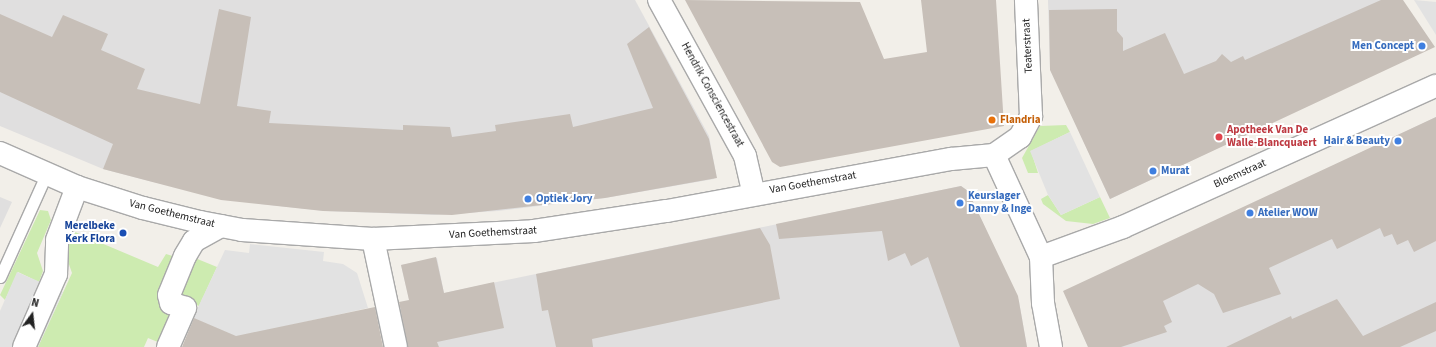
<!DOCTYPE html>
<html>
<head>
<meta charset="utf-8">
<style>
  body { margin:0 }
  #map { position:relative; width:1436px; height:347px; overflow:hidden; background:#f2efe9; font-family:"Source Sans 3",sans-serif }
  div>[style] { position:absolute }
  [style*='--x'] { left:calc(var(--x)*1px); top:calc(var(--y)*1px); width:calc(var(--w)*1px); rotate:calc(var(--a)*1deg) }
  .residential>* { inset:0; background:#e0dfdf }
  .grass>* { inset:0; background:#cdebb0 }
  .parking>* { inset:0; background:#e2e2e2 }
  .building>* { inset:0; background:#c7bfb8 }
  .roads { filter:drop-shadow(1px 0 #a9a9a9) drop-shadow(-1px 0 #a9a9a9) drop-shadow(0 1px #a9a9a9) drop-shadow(0 -1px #a9a9a9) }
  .lane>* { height:11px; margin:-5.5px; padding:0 5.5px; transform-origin:5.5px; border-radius:5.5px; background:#fff }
  .street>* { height:22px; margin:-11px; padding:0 11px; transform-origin:11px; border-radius:11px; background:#fff }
  .dots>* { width:11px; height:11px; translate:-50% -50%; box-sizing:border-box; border:2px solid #fff; border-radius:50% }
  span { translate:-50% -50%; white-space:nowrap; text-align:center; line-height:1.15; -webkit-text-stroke:4px #fff; paint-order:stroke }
  .street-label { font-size:11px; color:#222 }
  .shop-label { font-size:11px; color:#366cbe; font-weight:700 }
  .right { translate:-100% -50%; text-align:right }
  .left { translate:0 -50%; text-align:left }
  .food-label { font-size:11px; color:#c56008; font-weight:700 }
  .health-label { font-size:11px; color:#be3a42; font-weight:700 }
  .transit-label { font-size:11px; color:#164399; font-weight:700 }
  .north { position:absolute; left:12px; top:295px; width:40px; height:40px; -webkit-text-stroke:3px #fff; paint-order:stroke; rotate:15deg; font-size:11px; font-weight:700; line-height:16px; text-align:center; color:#222 }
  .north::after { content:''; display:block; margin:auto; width:14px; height:18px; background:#222; clip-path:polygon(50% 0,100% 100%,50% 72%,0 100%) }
</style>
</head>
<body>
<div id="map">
  <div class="residential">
    <div style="clip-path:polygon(0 0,635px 0,709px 136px,716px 174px,714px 179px,605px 198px,498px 211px,434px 215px,326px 211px,260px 204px,153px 182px,103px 169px,0 126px)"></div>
    <div style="clip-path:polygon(1048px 0,1403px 0,1294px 112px,1110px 199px,1050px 68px)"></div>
    <div style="clip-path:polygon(1436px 117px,1436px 347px,1088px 347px,1065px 293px)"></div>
    <div style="clip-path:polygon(961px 186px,968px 191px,1019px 301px,1027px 347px,420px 347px,401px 265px,437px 258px,444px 293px)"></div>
    <div style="clip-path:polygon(0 197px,12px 202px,0 228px)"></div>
  </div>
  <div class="grass">
    <div style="clip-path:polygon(1066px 125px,1070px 132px,1031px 151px,1038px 173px,1028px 173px,1022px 158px,1040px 126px)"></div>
    <div style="clip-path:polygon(1048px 195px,1061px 215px,1100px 197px,1110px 218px,1093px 224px,1066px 221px,1043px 204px,1041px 199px)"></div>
    <div style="clip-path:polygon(40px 210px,48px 211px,51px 220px,37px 253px,43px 271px,39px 282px,18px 272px,5px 300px,0 295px)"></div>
    <div style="clip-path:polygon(75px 232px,158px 267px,166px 254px,176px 257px,158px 302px,180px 311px,165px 345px,148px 338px,144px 347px,38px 347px,72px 273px,65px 253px)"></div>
    <div style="clip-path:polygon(195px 258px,217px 267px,199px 306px,179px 298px)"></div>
  </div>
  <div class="parking">
    <div style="clip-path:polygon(1414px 0,1436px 2px,1436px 35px)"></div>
    <div style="clip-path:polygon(1070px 132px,1100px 197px,1061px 215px,1048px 195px,1030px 151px)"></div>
    <div style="clip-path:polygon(250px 244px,324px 252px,323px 261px,343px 264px,357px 273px,368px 308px,273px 329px,259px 347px,193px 318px,225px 250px,249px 253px)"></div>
    <div style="clip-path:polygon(17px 272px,63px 292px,38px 347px,0 347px,0 311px)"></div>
  </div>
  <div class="building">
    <div style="clip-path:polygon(685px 0,860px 2px,884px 59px,927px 52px,921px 0,996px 0,1004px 126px,780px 167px,772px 162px)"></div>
    <div style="clip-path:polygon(1381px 0,1403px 0,1435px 47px,1110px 199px,1050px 70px,1049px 10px,1117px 9px,1117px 31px,1123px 38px,1123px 51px,1165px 33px,1184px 74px,1216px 61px,1222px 54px,1231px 62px,1243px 56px,1245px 60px)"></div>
    <div style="clip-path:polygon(219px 9px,251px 17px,237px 106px,271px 111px,269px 123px,403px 130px,403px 125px,450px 127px,452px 137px,496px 131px,495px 125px,570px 114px,573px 127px,653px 108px,627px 44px,649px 27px,709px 139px,717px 178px,605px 198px,452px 215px,323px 211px,221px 200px,103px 169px,113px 144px,0 92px,0 14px,52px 37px,63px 15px,108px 34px,101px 50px,145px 69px,137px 89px,200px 104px)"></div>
    <div style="clip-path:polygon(1436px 117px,1436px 241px,1414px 252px,1408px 240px,1397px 245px,1392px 234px,1384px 237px,1380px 228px,1337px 249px,1332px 239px,1269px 268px,1281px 294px,1223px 313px,1214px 294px,1198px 284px,1163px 301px,1172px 322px,1164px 326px,1167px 332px,1121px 347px,1088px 347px,1063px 291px)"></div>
    <div style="clip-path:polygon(961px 186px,968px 191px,1018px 296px,1027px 347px,960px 347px,928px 257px,911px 266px,905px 253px,888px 261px,882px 231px,779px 239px,776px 224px)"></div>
    <div style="clip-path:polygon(760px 228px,770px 245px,780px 299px,592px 339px,593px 347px,556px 347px,548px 310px,542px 311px,536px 274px)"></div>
    <div style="clip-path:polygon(436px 257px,444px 293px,494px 282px,504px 328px,437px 342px,439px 347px,408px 347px,399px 302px,409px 300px,401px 265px)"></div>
    <div style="clip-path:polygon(1337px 299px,1363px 336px,1436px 302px,1436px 331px,1400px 347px,1226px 347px,1291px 316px,1292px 319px)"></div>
    <div style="clip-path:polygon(375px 307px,383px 347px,182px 347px,194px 318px,236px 336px)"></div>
  </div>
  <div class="roads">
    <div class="lane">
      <div style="--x:0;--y:277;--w:114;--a:-65.7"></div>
    </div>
    <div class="street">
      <div style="--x:659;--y:0;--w:178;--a:61.1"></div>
      <div style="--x:745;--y:156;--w:39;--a:77"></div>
      <div style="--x:0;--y:153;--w:84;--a:23.8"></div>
      <div style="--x:77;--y:187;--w:69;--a:17.7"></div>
      <div style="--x:143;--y:208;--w:59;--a:13.8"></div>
      <div style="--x:200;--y:222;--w:43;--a:10.8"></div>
      <div style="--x:242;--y:230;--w:131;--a:3.9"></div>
      <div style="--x:373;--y:239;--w:161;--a:-2.8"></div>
      <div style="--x:534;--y:231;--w:134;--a:-8.6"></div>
      <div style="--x:667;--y:211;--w:289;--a:-10.4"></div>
      <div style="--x:951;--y:159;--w:43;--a:-5.3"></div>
      <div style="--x:994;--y:155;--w:112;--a:65.3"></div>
      <div style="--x:1041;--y:257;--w:46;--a:87.5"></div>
      <div style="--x:1043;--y:303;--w:45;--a:79.7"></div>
      <div style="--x:994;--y:155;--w:32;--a:-35"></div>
      <div style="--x:1020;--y:137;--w:24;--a:-62"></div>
      <div style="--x:1031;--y:116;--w:116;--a:-92.5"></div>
      <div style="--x:373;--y:239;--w:110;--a:78"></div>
      <div style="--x:1041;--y:257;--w:87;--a:-20.1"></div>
      <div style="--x:1123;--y:227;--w:343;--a:-24.3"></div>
      <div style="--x:24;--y:347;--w:80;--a:-66.3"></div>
      <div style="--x:56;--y:274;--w:34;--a:-88"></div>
      <div style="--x:57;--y:240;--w:57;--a:-69.3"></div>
      <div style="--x:168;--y:347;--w:43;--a:-66.4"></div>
      <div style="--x:185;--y:308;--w:15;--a:-160"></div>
      <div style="--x:171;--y:303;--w:8;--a:-104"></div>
      <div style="--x:169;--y:295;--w:42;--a:-67.7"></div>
      <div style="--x:185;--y:256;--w:17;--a:-59"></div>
      <div style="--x:194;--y:241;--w:31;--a:-29"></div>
    </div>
  </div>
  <div class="dots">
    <div style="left:1422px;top:46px;background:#3f7fe0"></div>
    <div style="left:992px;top:120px;background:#e8710a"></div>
    <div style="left:1219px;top:137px;background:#e0444e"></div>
    <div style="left:1398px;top:141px;background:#3f7fe0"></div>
    <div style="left:1153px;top:171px;background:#3f7fe0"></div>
    <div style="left:528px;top:199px;background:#3f7fe0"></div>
    <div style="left:960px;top:203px;background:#3f7fe0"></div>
    <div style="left:1250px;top:213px;background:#3f7fe0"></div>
    <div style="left:123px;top:233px;background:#1a4fb4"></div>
  </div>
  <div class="street-label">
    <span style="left:1028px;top:46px;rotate:-93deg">Teaterstraat</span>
    <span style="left:712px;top:95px;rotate:61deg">Hendrik Consciencestraat</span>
    <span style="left:1240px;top:174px;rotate:-24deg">Bloemstraat</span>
    <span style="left:813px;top:183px;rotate:-10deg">Van Goethemstraat</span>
    <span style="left:172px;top:214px;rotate:14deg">Van Goethemstraat</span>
    <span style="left:493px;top:233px;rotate:-3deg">Van Goethemstraat</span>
  </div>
  <div class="shop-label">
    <span class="right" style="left:1414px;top:46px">Men Concept</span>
    <span class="right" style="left:1390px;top:141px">Hair &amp; Beauty</span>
    <span class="left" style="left:1161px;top:171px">Murat</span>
    <span class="left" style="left:968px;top:203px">Keurslager<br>Danny &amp; Inge</span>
    <span class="left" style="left:536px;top:199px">Optiek Jory</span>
    <span class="left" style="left:1258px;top:213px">Atelier WOW</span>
  </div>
  <div class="food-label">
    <span class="left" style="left:1000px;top:120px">Flandria</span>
  </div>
  <div class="health-label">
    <span class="left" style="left:1227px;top:137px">Apotheek Van De<br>Walle-Blancquaert</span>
  </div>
  <div class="transit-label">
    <span class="right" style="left:115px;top:233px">Merelbeke<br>Kerk Flora</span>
  </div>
  <div class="north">N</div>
</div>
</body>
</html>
